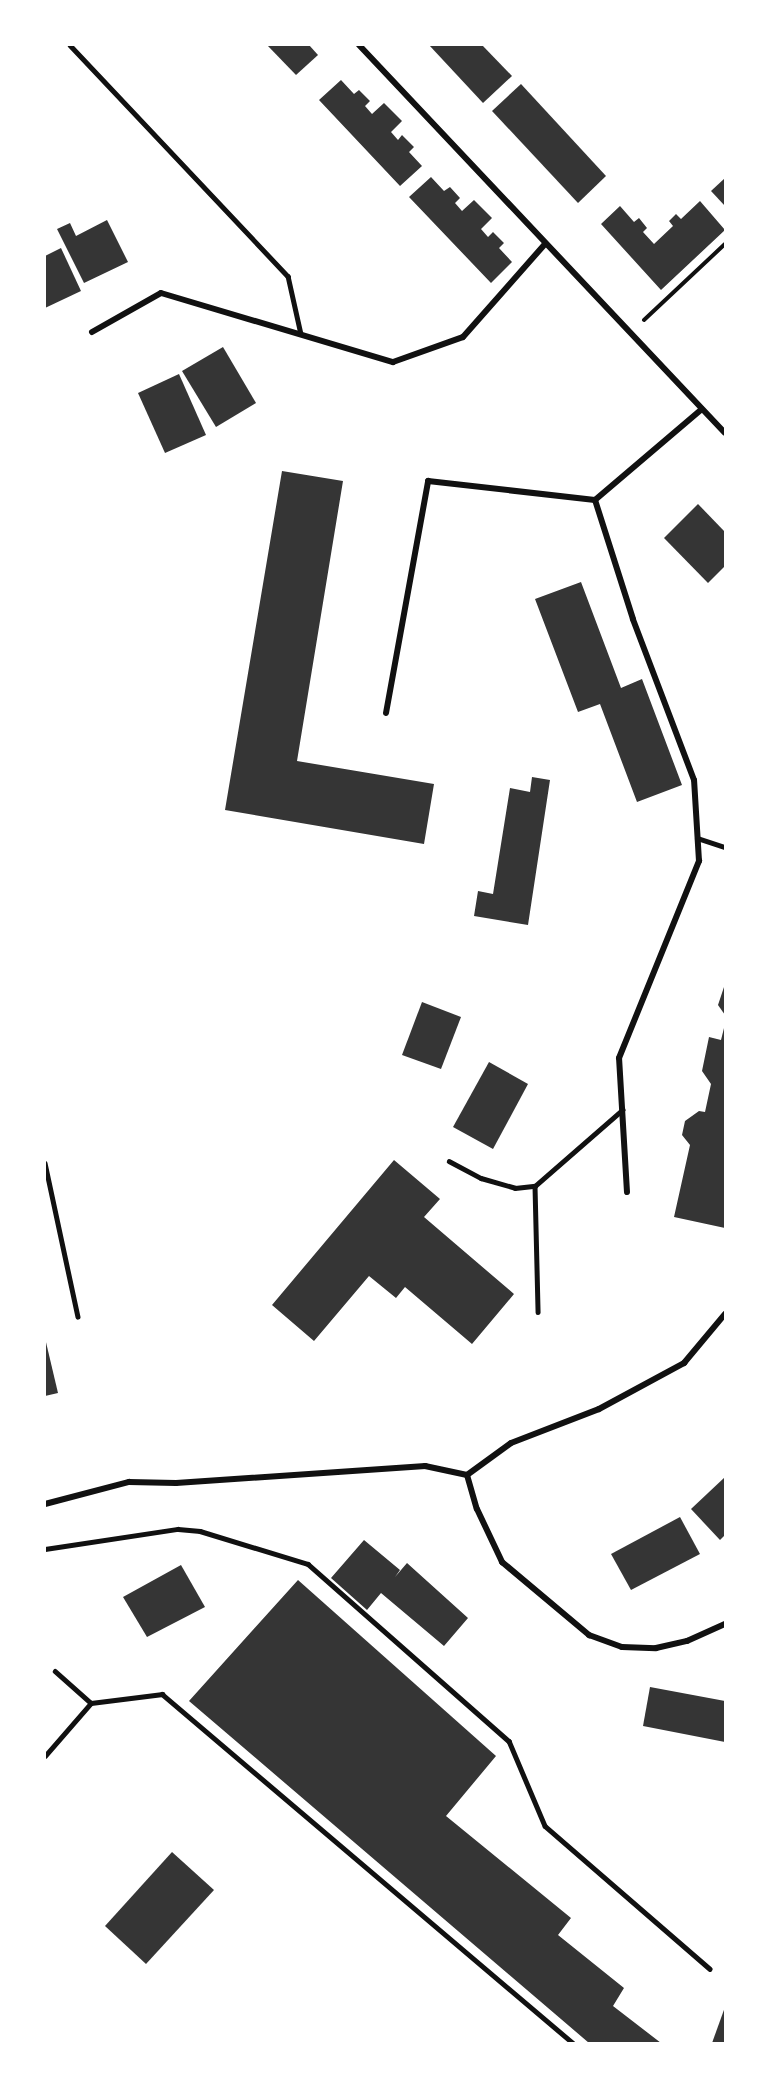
<!DOCTYPE html>
<html>
<head>
<meta charset="utf-8">
<style>
  body { margin:0 }
  #map { position:relative; width:770px; height:2088px; overflow:hidden; background:#fff; font-family:"DejaVu Sans",sans-serif }
  div>[style] { position:absolute }
  [style*='--x'] { left:calc(var(--x)*1px); top:calc(var(--y)*1px); width:calc(var(--w)*1px); rotate:calc(var(--a)*1deg) }
  .building>* { inset:0; background:#353535 }
  .path>* { height:4px; margin:-2px; padding:0 2px; transform-origin:2px; border-radius:2px; background:#111 }
  .service>* { height:4.5px; margin:-2.25px; padding:0 2.25px; transform-origin:2.25px; border-radius:2.25px; background:#111 }
  .minor>* { height:6px; margin:-3px; padding:0 3px; transform-origin:3px; border-radius:3px; background:#111 }
  span { translate:-50% -50%; white-space:nowrap; text-align:center; line-height:1.15; -webkit-text-stroke:5px #fff; paint-order:stroke }
  .frame { position:absolute; inset:0; border:46px solid #fff; pointer-events:none }
</style>
</head>
<body>
<div id="map">
  <div class="building">
    <div style="clip-path:polygon(267px 45px,309px 45px,318px 55px,296px 75px)"></div>
    <div style="clip-path:polygon(429px 45px,482px 45px,512px 76px,483px 103px)"></div>
    <div style="clip-path:polygon(341px 80px,354px 94px,359px 90px,370px 101px,365px 106px,372px 114px,384px 103px,402px 121px,391px 132px,398px 140px,402px 135px,414px 147px,409px 152px,422px 166px,400px 186px,319px 100px)"></div>
    <div style="clip-path:polygon(521px 84px,606px 176px,578px 203px,492px 111px)"></div>
    <div style="clip-path:polygon(431px 177px,444px 191px,450px 187px,460px 198px,455px 203px,462px 211px,474px 200px,492px 218px,481px 229px,488px 237px,493px 232px,504px 243px,499px 248px,512px 262px,491px 283px,409px 197px)"></div>
    <div style="clip-path:polygon(725px 178px,725px 206px,711px 191px)"></div>
    <div style="clip-path:polygon(700px 201px,725px 230px,661px 290px,601px 224px,620px 206px,634px 222px,639px 218px,647px 228px,643px 232px,654px 244px,673px 226px,669px 221px,676px 214px,681px 219px)"></div>
    <div style="clip-path:polygon(107px 220px,128px 262px,84px 283px,57px 229px,70px 223px,76px 236px)"></div>
    <div style="clip-path:polygon(61px 248px,81px 291px,45px 308px,45px 256px)"></div>
    <div style="clip-path:polygon(223px 347px,256px 403px,216px 427px,182px 371px)"></div>
    <div style="clip-path:polygon(179px 374px,206px 435px,165px 453px,138px 393px)"></div>
    <div style="clip-path:polygon(282px 471px,343px 481px,297px 761px,434px 784px,424px 844px,225px 810px)"></div>
    <div style="clip-path:polygon(698px 504px,725px 532px,725px 566px,708px 583px,664px 538px)"></div>
    <div style="clip-path:polygon(581px 582px,621px 688px,642px 679px,682px 785px,637px 802px,600px 704px,578px 712px,535px 599px)"></div>
    <div style="clip-path:polygon(532px 777px,550px 780px,528px 925px,474px 916px,478px 891px,493px 894px,510px 788px,530px 792px)"></div>
    <div style="clip-path:polygon(725px 984px,725px 1015px,718px 1005px)"></div>
    <div style="clip-path:polygon(422px 1002px,461px 1017px,441px 1069px,402px 1055px)"></div>
    <div style="clip-path:polygon(724px 1028px,725px 1028px,725px 1228px,674px 1217px,690px 1145px,682px 1135px,685px 1121px,699px 1111px,705px 1112px,711px 1084px,702px 1071px,709px 1037px,721px 1040px)"></div>
    <div style="clip-path:polygon(489px 1062px,528px 1084px,493px 1149px,453px 1127px)"></div>
    <div style="clip-path:polygon(394px 1160px,440px 1199px,424px 1217px,514px 1294px,472px 1344px,405px 1287px,396px 1298px,369px 1276px,314px 1341px,272px 1305px)"></div>
    <div style="clip-path:polygon(45px 1338px,58px 1393px,45px 1396px)"></div>
    <div style="clip-path:polygon(725px 1477px,725px 1535px,720px 1540px,691px 1509px)"></div>
    <div style="clip-path:polygon(680px 1517px,700px 1554px,631px 1590px,611px 1554px)"></div>
    <div style="clip-path:polygon(364px 1540px,400px 1570px,395px 1577px,407px 1563px,468px 1618px,444px 1646px,381px 1593px,367px 1610px,331px 1578px)"></div>
    <div style="clip-path:polygon(181px 1565px,205px 1607px,147px 1637px,123px 1597px)"></div>
    <div style="clip-path:polygon(298px 1580px,496px 1756px,446px 1816px,571px 1918px,558px 1935px,624px 1988px,613px 2006px,661px 2043px,589px 2043px,189px 1701px)"></div>
    <div style="clip-path:polygon(650px 1687px,725px 1701px,725px 1742px,643px 1726px)"></div>
    <div style="clip-path:polygon(172px 1852px,214px 1890px,146px 1964px,105px 1926px)"></div>
    <div style="clip-path:polygon(725px 2007px,725px 2043px,712px 2043px)"></div>
  </div>
  <div class="path">
    <div style="--x:644;--y:320;--w:111;--a:-43.2"></div>
  </div>
  <div class="service">
    <div style="--x:70;--y:45;--w:318;--a:46.7"></div>
    <div style="--x:288;--y:276;--w:59;--a:77.4"></div>
    <div style="--x:697;--y:838;--w:29;--a:18"></div>
    <div style="--x:449;--y:1161;--w:36;--a:28"></div>
    <div style="--x:481;--y:1178;--w:35;--a:16"></div>
    <div style="--x:515;--y:1188;--w:20;--a:-6"></div>
    <div style="--x:535;--y:1186;--w:116;--a:-41.1"></div>
    <div style="--x:45;--y:1163;--w:157;--a:77.9"></div>
    <div style="--x:535;--y:1186;--w:126;--a:88.6"></div>
    <div style="--x:45;--y:1549;--w:134;--a:-8.6"></div>
    <div style="--x:178;--y:1529;--w:22;--a:5"></div>
    <div style="--x:200;--y:1531;--w:113;--a:17"></div>
    <div style="--x:308;--y:1564;--w:268;--a:41.4"></div>
    <div style="--x:509;--y:1741;--w:92;--a:67"></div>
    <div style="--x:545;--y:1826;--w:218;--a:40.9"></div>
    <div style="--x:55;--y:1671;--w:48;--a:41.6"></div>
    <div style="--x:45;--y:1756;--w:70;--a:-49"></div>
    <div style="--x:91;--y:1703;--w:72;--a:-7.2"></div>
    <div style="--x:162;--y:1694;--w:539;--a:40.34"></div>
  </div>
  <div class="minor">
    <div style="--x:359;--y:45;--w:533;--a:46.67"></div>
    <div style="--x:92;--y:332;--w:79;--a:-29.5"></div>
    <div style="--x:161;--y:293;--w:242;--a:16.6"></div>
    <div style="--x:393;--y:362;--w:74;--a:-19.7"></div>
    <div style="--x:463;--y:337;--w:124;--a:-48.6"></div>
    <div style="--x:386;--y:713;--w:236;--a:-79.7"></div>
    <div style="--x:428;--y:481;--w:168;--a:6.5"></div>
    <div style="--x:627;--y:1192;--w:134;--a:-93.4"></div>
    <div style="--x:619;--y:1058;--w:213;--a:-67.9"></div>
    <div style="--x:699;--y:861;--w:81;--a:-93.5"></div>
    <div style="--x:694;--y:780;--w:172;--a:-110.8"></div>
    <div style="--x:633;--y:619;--w:125;--a:-107.7"></div>
    <div style="--x:595;--y:500;--w:140;--a:-40.4"></div>
    <div style="--x:467;--y:1475;--w:35;--a:74"></div>
    <div style="--x:477;--y:1509;--w:59;--a:64.7"></div>
    <div style="--x:502;--y:1562;--w:114;--a:40"></div>
    <div style="--x:589;--y:1635;--w:35;--a:20"></div>
    <div style="--x:622;--y:1647;--w:34;--a:2"></div>
    <div style="--x:656;--y:1648;--w:32;--a:-13"></div>
    <div style="--x:687;--y:1641;--w:42;--a:-24.1"></div>
    <div style="--x:45;--y:1504;--w:87;--a:-14.7"></div>
    <div style="--x:129;--y:1482;--w:47;--a:1.2"></div>
    <div style="--x:176;--y:1483;--w:250;--a:-3.9"></div>
    <div style="--x:425;--y:1466;--w:43;--a:12.1"></div>
    <div style="--x:467;--y:1475;--w:54;--a:-36"></div>
    <div style="--x:511;--y:1443;--w:94;--a:-21.1"></div>
    <div style="--x:599;--y:1409;--w:97;--a:-28.4"></div>
    <div style="--x:684;--y:1363;--w:64;--a:-50.1"></div>
  </div>
  <div class="frame"></div>
</div>
</body>
</html>
